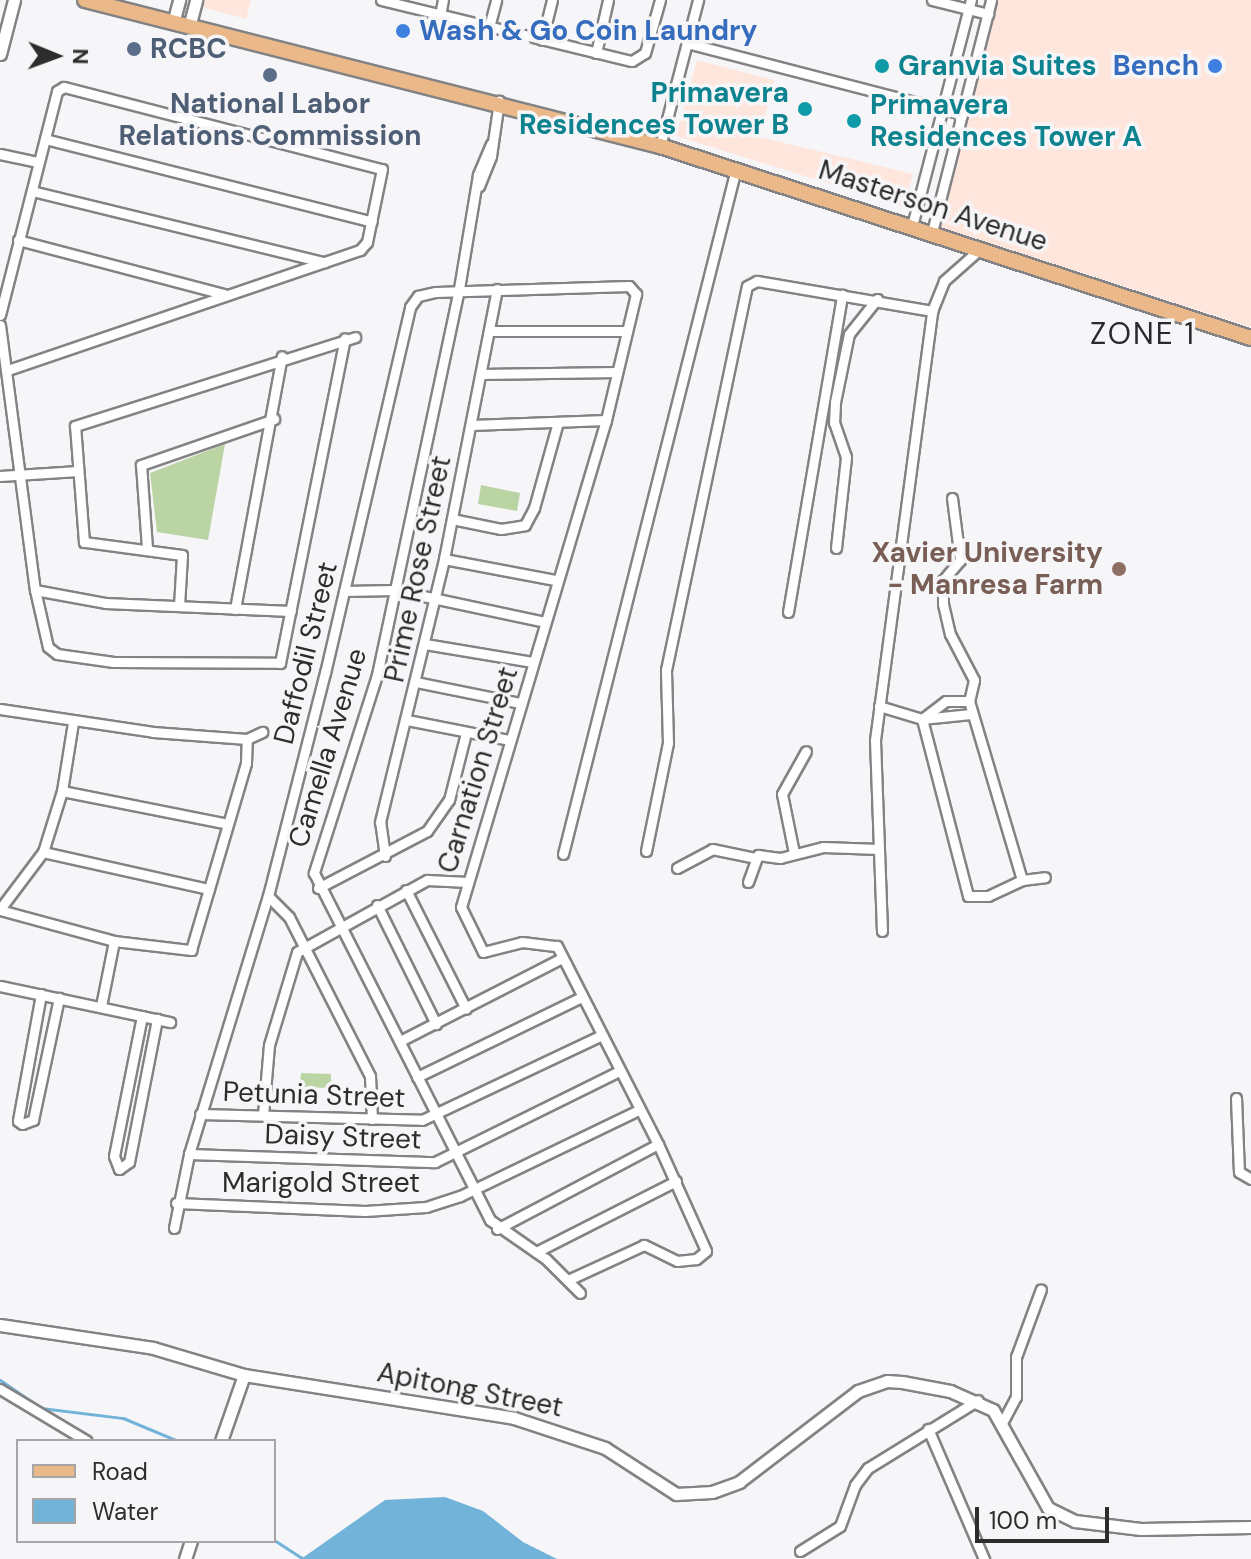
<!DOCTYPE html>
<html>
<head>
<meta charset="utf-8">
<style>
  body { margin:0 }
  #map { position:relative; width:1251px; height:1559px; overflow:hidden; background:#f6f5f8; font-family:"DM Sans",sans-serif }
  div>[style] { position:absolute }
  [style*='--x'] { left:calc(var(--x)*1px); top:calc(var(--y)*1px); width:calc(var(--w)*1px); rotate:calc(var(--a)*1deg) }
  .commercial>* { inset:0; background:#ffe6dd }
  .green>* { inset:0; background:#bbd4a4 }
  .water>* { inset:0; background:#72b3da }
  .stream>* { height:3px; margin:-1.5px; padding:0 1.5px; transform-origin:1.5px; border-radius:1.5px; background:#72b3da }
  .roads { filter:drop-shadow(2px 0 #838385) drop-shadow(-2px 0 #838385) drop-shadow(0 2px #838385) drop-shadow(0 -2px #838385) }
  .minor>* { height:9px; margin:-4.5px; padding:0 4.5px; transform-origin:4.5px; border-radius:4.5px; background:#fff }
  .tertiary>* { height:11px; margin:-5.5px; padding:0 5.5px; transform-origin:5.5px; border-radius:5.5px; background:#fff }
  .primary>* { height:14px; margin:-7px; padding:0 7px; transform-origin:7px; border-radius:7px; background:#ebb989 }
  .dots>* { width:22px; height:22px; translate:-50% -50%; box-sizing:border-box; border:4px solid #f6f5f8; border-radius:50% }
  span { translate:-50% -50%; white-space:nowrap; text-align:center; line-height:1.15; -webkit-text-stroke:7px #f6f5f8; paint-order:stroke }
  .shop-label { font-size:28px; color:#366cbe; font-weight:700 }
  .left { translate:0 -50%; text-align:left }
  .right { translate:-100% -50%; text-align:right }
  .service-label { font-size:28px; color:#4e5e75; font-weight:700 }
  .culture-label { font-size:28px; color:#0d838f; font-weight:700 }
  .street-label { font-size:28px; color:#2d2d2e }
  .education-label { font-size:28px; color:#785e54; font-weight:700 }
  .neighbourhood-label { font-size:30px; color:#2a292c; letter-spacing:2px }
  .legend { position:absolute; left:16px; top:1439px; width:260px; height:104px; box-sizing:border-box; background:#f6f5f8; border:2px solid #a6a5a7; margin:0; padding:10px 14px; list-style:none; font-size:24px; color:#2d2d2e }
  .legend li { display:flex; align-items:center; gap:16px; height:40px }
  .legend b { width:40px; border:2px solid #a6a5a7 }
  .north { position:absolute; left:16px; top:16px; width:80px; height:80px; -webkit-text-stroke:6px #f6f5f8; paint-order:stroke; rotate:91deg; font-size:22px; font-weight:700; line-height:32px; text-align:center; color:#2d2d2e }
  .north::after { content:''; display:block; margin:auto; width:28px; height:36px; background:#2d2d2e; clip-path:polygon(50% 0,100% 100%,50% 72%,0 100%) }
  .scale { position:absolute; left:975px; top:1507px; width:134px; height:36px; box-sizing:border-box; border:4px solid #2d2d2e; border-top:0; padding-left:10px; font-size:24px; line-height:28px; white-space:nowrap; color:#2d2d2e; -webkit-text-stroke:6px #f6f5f8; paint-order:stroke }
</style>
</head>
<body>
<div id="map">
  <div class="commercial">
    <div style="clip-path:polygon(204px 0,251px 0,246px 19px,202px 7px)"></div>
    <div style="clip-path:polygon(998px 0,1251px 0,1251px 327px,937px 226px)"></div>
    <div style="clip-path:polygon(697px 60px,774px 80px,760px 137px,913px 174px,904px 207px,676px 136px)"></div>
  </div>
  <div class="green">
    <div style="clip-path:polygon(225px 444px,208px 540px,157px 532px,150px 473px)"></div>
    <div style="clip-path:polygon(481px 485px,520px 493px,517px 511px,478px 504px)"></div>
    <div style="clip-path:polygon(301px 1073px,331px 1074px,331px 1088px,300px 1087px)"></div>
  </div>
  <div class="water">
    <div style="clip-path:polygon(445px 1497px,483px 1511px,523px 1542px,557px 1559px,301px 1559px,385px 1500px)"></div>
  </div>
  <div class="stream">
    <div style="--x:0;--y:1380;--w:50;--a:34.3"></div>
    <div style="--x:41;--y:1408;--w:83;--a:7"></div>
    <div style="--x:123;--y:1418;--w:60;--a:22.7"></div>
    <div style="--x:274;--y:1540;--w:35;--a:33"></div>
  </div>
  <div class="roads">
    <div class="minor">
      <div style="--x:381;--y:0;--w:258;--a:13.7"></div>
      <div style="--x:632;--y:61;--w:15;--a:-32"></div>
      <div style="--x:645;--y:53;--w:55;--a:-74.2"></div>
      <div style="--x:932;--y:0;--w:58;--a:14"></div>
      <div style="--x:440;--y:15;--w:15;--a:-79"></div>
      <div style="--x:489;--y:27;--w:28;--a:-75"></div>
      <div style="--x:542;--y:40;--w:41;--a:-76"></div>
      <div style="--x:687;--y:43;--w:284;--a:14.5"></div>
      <div style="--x:596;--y:53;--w:54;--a:-77.2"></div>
      <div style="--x:45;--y:139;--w:337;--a:14.2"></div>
      <div style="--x:491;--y:144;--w:34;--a:113"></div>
      <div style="--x:478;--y:175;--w:116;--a:99.5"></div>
      <div style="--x:459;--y:289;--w:395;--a:102"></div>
      <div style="--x:377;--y:675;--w:208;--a:107.7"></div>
      <div style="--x:314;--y:873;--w:389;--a:63.1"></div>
      <div style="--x:490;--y:1220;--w:68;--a:34.9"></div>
      <div style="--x:546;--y:1259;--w:48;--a:45"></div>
      <div style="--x:660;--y:146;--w:151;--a:-75.4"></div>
      <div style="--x:0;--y:154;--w:39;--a:12"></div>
      <div style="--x:479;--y:186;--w:32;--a:-68"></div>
      <div style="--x:491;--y:156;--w:56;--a:-81.7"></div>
      <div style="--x:32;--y:191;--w:301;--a:13.7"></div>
      <div style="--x:912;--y:226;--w:234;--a:-75.4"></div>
      <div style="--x:932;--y:232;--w:239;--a:-75.7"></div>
      <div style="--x:18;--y:240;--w:213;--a:14.7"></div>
      <div style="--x:0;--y:315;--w:231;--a:-75.7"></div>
      <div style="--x:57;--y:91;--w:8;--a:-30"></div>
      <div style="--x:64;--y:87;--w:328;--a:14.5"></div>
      <div style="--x:382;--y:169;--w:75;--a:101.6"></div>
      <div style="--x:367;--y:242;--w:11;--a:131"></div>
      <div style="--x:360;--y:250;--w:373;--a:161.2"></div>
      <div style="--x:0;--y:325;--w:267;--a:82.5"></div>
      <div style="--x:35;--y:590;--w:58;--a:77.2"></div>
      <div style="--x:48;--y:647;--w:11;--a:38"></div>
      <div style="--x:57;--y:654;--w:57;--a:8.1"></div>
      <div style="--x:113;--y:662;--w:167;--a:0.3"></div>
      <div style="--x:280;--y:663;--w:331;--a:-78.7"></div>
      <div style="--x:489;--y:331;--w:138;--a:0"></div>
      <div style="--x:481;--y:374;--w:136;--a:-0.8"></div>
      <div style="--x:471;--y:425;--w:135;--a:-2.1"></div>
      <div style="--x:0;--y:476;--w:78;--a:-3.7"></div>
      <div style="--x:952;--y:498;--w:63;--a:82.6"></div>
      <div style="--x:960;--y:560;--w:26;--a:130"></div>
      <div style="--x:943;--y:580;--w:24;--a:90"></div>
      <div style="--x:943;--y:604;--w:31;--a:77"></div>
      <div style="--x:950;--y:634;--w:52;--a:62.4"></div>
      <div style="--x:974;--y:680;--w:22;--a:103"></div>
      <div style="--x:452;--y:519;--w:50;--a:11.5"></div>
      <div style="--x:501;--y:529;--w:24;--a:-9"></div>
      <div style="--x:525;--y:525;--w:19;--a:-62"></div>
      <div style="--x:534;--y:508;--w:89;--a:-74.4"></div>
      <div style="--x:147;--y:548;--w:83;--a:-94.1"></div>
      <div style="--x:141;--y:465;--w:141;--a:-19.1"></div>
      <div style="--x:836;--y:548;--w:92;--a:-83.7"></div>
      <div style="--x:846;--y:457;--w:36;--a:-109"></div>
      <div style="--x:834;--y:423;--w:21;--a:-87"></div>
      <div style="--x:835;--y:402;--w:69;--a:-78.4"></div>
      <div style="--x:849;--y:334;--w:45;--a:-51.3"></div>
      <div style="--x:444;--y:559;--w:113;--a:10.7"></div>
      <div style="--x:35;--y:590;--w:71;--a:10.5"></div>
      <div style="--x:105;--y:603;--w:186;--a:2.5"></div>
      <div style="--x:344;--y:591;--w:51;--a:-1.1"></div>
      <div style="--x:395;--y:590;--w:153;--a:12"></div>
      <div style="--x:179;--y:606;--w:51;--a:-86.6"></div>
      <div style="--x:182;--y:555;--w:99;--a:-172.4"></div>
      <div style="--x:84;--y:542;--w:116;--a:-94.4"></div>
      <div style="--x:75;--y:426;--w:294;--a:-17.6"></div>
      <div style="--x:235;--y:609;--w:257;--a:-79.5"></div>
      <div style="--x:788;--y:612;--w:322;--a:-80.3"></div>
      <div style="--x:425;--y:644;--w:109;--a:9.5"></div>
      <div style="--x:416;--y:682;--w:106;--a:11.4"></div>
      <div style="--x:879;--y:706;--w:45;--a:16.8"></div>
      <div style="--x:922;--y:719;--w:183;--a:75.4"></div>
      <div style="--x:968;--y:896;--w:20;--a:0"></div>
      <div style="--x:988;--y:896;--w:38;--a:-25"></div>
      <div style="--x:1022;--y:880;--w:23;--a:-7"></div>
      <div style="--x:0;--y:709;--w:155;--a:8.5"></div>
      <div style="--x:153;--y:732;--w:94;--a:4.3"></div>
      <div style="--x:247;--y:739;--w:17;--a:-25"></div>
      <div style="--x:922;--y:719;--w:30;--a:-37"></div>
      <div style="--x:946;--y:701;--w:23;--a:0"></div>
      <div style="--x:969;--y:701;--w:187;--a:73.5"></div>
      <div style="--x:922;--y:719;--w:49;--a:-5.8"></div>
      <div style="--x:407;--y:720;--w:104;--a:11.1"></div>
      <div style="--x:62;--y:791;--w:169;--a:11.2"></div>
      <div style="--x:646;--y:851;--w:110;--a:-78.5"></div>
      <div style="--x:668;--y:743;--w:73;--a:-91.6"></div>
      <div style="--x:666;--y:670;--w:392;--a:-78.1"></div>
      <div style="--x:747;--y:286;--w:11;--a:-27"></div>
      <div style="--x:757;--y:281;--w:178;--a:9.7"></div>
      <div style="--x:43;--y:852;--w:170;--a:12.6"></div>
      <div style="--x:794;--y:853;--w:60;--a:-101.5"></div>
      <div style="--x:782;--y:794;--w:49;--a:-60.8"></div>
      <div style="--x:563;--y:854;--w:707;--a:-75.83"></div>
      <div style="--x:385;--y:856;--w:34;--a:-98"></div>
      <div style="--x:380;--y:822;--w:271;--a:-76.3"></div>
      <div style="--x:444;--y:559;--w:275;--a:-78.9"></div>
      <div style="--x:677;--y:868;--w:40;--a:-28"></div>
      <div style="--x:712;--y:849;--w:45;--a:11.6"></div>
      <div style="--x:748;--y:882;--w:29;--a:-70"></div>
      <div style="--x:758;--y:855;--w:22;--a:8"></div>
      <div style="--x:780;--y:858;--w:44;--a:-14.3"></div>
      <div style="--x:823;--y:847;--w:56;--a:2"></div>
      <div style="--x:318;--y:888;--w:123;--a:-27.6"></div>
      <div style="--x:427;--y:831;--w:38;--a:-55"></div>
      <div style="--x:449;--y:800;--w:69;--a:-75.8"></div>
      <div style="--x:406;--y:890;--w:133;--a:63.2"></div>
      <div style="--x:268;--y:896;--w:30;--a:45"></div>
      <div style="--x:289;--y:917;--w:178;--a:63"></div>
      <div style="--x:370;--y:1076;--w:43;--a:87.3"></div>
      <div style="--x:377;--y:905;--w:133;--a:63.6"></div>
      <div style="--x:0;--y:909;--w:71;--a:-53"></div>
      <div style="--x:43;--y:852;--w:64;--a:-72.7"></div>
      <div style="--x:62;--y:791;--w:70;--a:-80.9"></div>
      <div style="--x:0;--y:910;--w:118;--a:15.2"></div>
      <div style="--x:114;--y:941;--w:78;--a:6.7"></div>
      <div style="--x:191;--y:950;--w:195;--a:-73.6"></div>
      <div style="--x:246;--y:763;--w:24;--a:-88"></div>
      <div style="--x:882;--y:931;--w:191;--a:-92.1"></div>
      <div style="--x:875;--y:740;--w:433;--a:-82.4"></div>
      <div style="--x:932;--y:311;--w:32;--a:-68"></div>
      <div style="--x:944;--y:281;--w:48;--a:-41.6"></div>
      <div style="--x:0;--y:986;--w:174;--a:12"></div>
      <div style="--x:41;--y:994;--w:129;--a:100.3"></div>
      <div style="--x:18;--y:1121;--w:5;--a:37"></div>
      <div style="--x:22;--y:1124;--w:12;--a:-20"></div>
      <div style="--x:33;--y:1120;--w:125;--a:-78"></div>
      <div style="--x:101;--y:1006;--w:66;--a:-78.7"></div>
      <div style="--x:142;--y:1016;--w:143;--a:101.3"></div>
      <div style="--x:114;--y:1156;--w:14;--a:69"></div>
      <div style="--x:119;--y:1169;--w:12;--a:-35"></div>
      <div style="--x:129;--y:1162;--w:146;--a:-78.9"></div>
      <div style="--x:400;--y:1041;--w:182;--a:-27.1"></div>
      <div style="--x:417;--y:1077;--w:183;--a:-25.9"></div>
      <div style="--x:1236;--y:1098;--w:74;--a:87.7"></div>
      <div style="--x:1239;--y:1172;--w:14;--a:30"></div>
      <div style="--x:200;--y:1114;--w:222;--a:1.5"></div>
      <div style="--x:422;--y:1120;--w:197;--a:-25.3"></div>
      <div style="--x:263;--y:1115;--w:70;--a:-85.1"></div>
      <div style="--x:269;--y:1045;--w:97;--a:-73.2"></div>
      <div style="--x:297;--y:952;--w:149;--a:-29"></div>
      <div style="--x:427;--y:880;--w:41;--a:2.8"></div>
      <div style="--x:189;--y:1154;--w:246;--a:1.9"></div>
      <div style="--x:435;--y:1162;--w:205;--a:-26.3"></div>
      <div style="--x:176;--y:1203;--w:189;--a:2.4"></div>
      <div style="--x:365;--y:1211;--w:61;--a:-3.8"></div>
      <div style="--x:426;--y:1207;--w:36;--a:-18"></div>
      <div style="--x:460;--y:1196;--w:196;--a:-25.7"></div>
      <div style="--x:174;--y:1228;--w:76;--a:-78.5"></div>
      <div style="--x:189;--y:1154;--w:270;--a:-73"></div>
      <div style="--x:268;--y:896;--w:230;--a:-75.7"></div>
      <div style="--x:325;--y:673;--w:376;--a:-76.9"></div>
      <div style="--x:410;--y:307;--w:14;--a:-54"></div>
      <div style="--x:418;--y:296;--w:18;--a:-13"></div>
      <div style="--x:436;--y:292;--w:193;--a:-1.8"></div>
      <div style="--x:629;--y:286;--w:11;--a:49"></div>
      <div style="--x:636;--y:294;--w:130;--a:103.4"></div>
      <div style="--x:606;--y:420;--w:508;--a:106.58"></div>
      <div style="--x:461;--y:907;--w:50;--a:63.9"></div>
      <div style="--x:483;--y:952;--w:40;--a:-14.4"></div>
      <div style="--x:522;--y:942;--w:35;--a:7"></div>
      <div style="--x:557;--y:946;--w:222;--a:63"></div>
      <div style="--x:658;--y:1144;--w:117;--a:65.8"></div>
      <div style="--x:706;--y:1251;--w:13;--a:141"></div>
      <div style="--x:696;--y:1259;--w:19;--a:174"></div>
      <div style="--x:677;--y:1261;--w:37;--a:-154"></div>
      <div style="--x:644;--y:1245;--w:84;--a:155.3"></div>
      <div style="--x:497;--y:1229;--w:182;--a:-27.8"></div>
      <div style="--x:536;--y:1252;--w:157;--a:-26.9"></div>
      <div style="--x:0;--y:1389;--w:101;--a:30.9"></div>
      <div style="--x:1002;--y:1423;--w:30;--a:-62"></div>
      <div style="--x:1016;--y:1397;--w:40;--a:-90"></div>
      <div style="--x:1016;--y:1357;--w:72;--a:-69.8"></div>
      <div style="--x:928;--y:1429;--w:142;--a:66.7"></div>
      <div style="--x:800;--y:1551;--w:47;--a:-32"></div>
      <div style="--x:840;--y:1526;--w:44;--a:-69.9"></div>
      <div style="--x:855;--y:1485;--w:21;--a:-53"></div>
      <div style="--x:868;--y:1468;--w:129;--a:-31.7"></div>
    </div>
    <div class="tertiary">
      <div style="--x:173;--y:23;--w:24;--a:-75"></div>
      <div style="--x:189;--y:27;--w:28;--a:-75"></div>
      <div style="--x:0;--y:54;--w:56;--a:-75.5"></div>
      <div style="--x:0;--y:1325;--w:155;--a:8.5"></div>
      <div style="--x:153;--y:1348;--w:95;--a:16.5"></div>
      <div style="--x:244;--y:1375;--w:273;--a:9"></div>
      <div style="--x:514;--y:1418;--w:96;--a:18.2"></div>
      <div style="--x:605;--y:1448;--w:85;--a:32.9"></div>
      <div style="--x:676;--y:1494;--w:36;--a:-3"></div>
      <div style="--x:712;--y:1492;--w:29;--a:-20"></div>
      <div style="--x:739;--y:1482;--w:150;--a:-37.4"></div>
      <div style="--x:858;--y:1391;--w:31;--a:-19"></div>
      <div style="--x:887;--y:1381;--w:15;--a:4"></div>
      <div style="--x:902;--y:1382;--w:49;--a:10.6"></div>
      <div style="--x:950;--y:1391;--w:47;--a:23.8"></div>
      <div style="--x:993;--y:1410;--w:112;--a:60.7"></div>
      <div style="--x:1048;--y:1508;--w:30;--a:26"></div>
      <div style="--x:1075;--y:1521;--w:66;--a:6.9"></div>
      <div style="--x:1141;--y:1529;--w:110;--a:-1"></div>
      <div style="--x:221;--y:1441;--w:70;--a:-70.8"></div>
      <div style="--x:185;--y:1559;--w:19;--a:-72"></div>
    </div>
    <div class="primary">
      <div style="--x:85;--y:0;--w:593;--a:14.25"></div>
      <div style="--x:660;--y:146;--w:621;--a:18"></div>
    </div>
  </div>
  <div class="dots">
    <div style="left:403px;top:31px;background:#3f7fe0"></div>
    <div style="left:134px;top:49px;background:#5c6f8a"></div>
    <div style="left:882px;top:66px;background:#0f9aa8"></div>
    <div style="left:1215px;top:66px;background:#3f7fe0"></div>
    <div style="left:270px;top:75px;background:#5c6f8a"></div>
    <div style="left:805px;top:109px;background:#0f9aa8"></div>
    <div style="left:854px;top:121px;background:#0f9aa8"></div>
    <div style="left:1119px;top:569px;background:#8d6e63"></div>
  </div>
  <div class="shop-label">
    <span class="left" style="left:419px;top:31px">Wash &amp; Go Coin Laundry</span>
    <span class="right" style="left:1199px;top:66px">Bench</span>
  </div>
  <div class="service-label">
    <span class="left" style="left:150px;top:49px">RCBC</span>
    <span style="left:270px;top:120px">National Labor<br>Relations Commission</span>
  </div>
  <div class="culture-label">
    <span class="left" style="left:898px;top:66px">Granvia Suites</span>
    <span class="right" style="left:789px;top:109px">Primavera<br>Residences Tower B</span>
    <span class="left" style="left:870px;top:121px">Primavera<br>Residences Tower A</span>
  </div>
  <div class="street-label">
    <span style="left:933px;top:206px;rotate:18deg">Masterson Avenue</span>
    <span style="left:418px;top:569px;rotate:-78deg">Prime Rose Street</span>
    <span style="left:306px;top:653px;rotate:-76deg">Daffodil Street</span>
    <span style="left:328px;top:748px;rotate:-73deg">Camella Avenue</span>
    <span style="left:478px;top:770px;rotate:-73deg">Carnation Street</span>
    <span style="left:314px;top:1095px;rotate:2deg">Petunia Street</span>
    <span style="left:343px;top:1137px;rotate:2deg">Daisy Street</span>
    <span style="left:321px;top:1183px">Marigold Street</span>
    <span style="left:470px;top:1390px;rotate:11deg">Apitong Street</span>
  </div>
  <div class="education-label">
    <span class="right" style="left:1103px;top:569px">Xavier University<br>- Manresa Farm</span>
  </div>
  <div class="neighbourhood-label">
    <span style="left:1143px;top:334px">ZONE 1</span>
  </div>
  <ul class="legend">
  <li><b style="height:10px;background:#ebb989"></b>Road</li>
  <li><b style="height:22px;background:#72b3da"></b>Water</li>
  </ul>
  <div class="north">N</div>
  <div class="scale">100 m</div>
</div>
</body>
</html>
